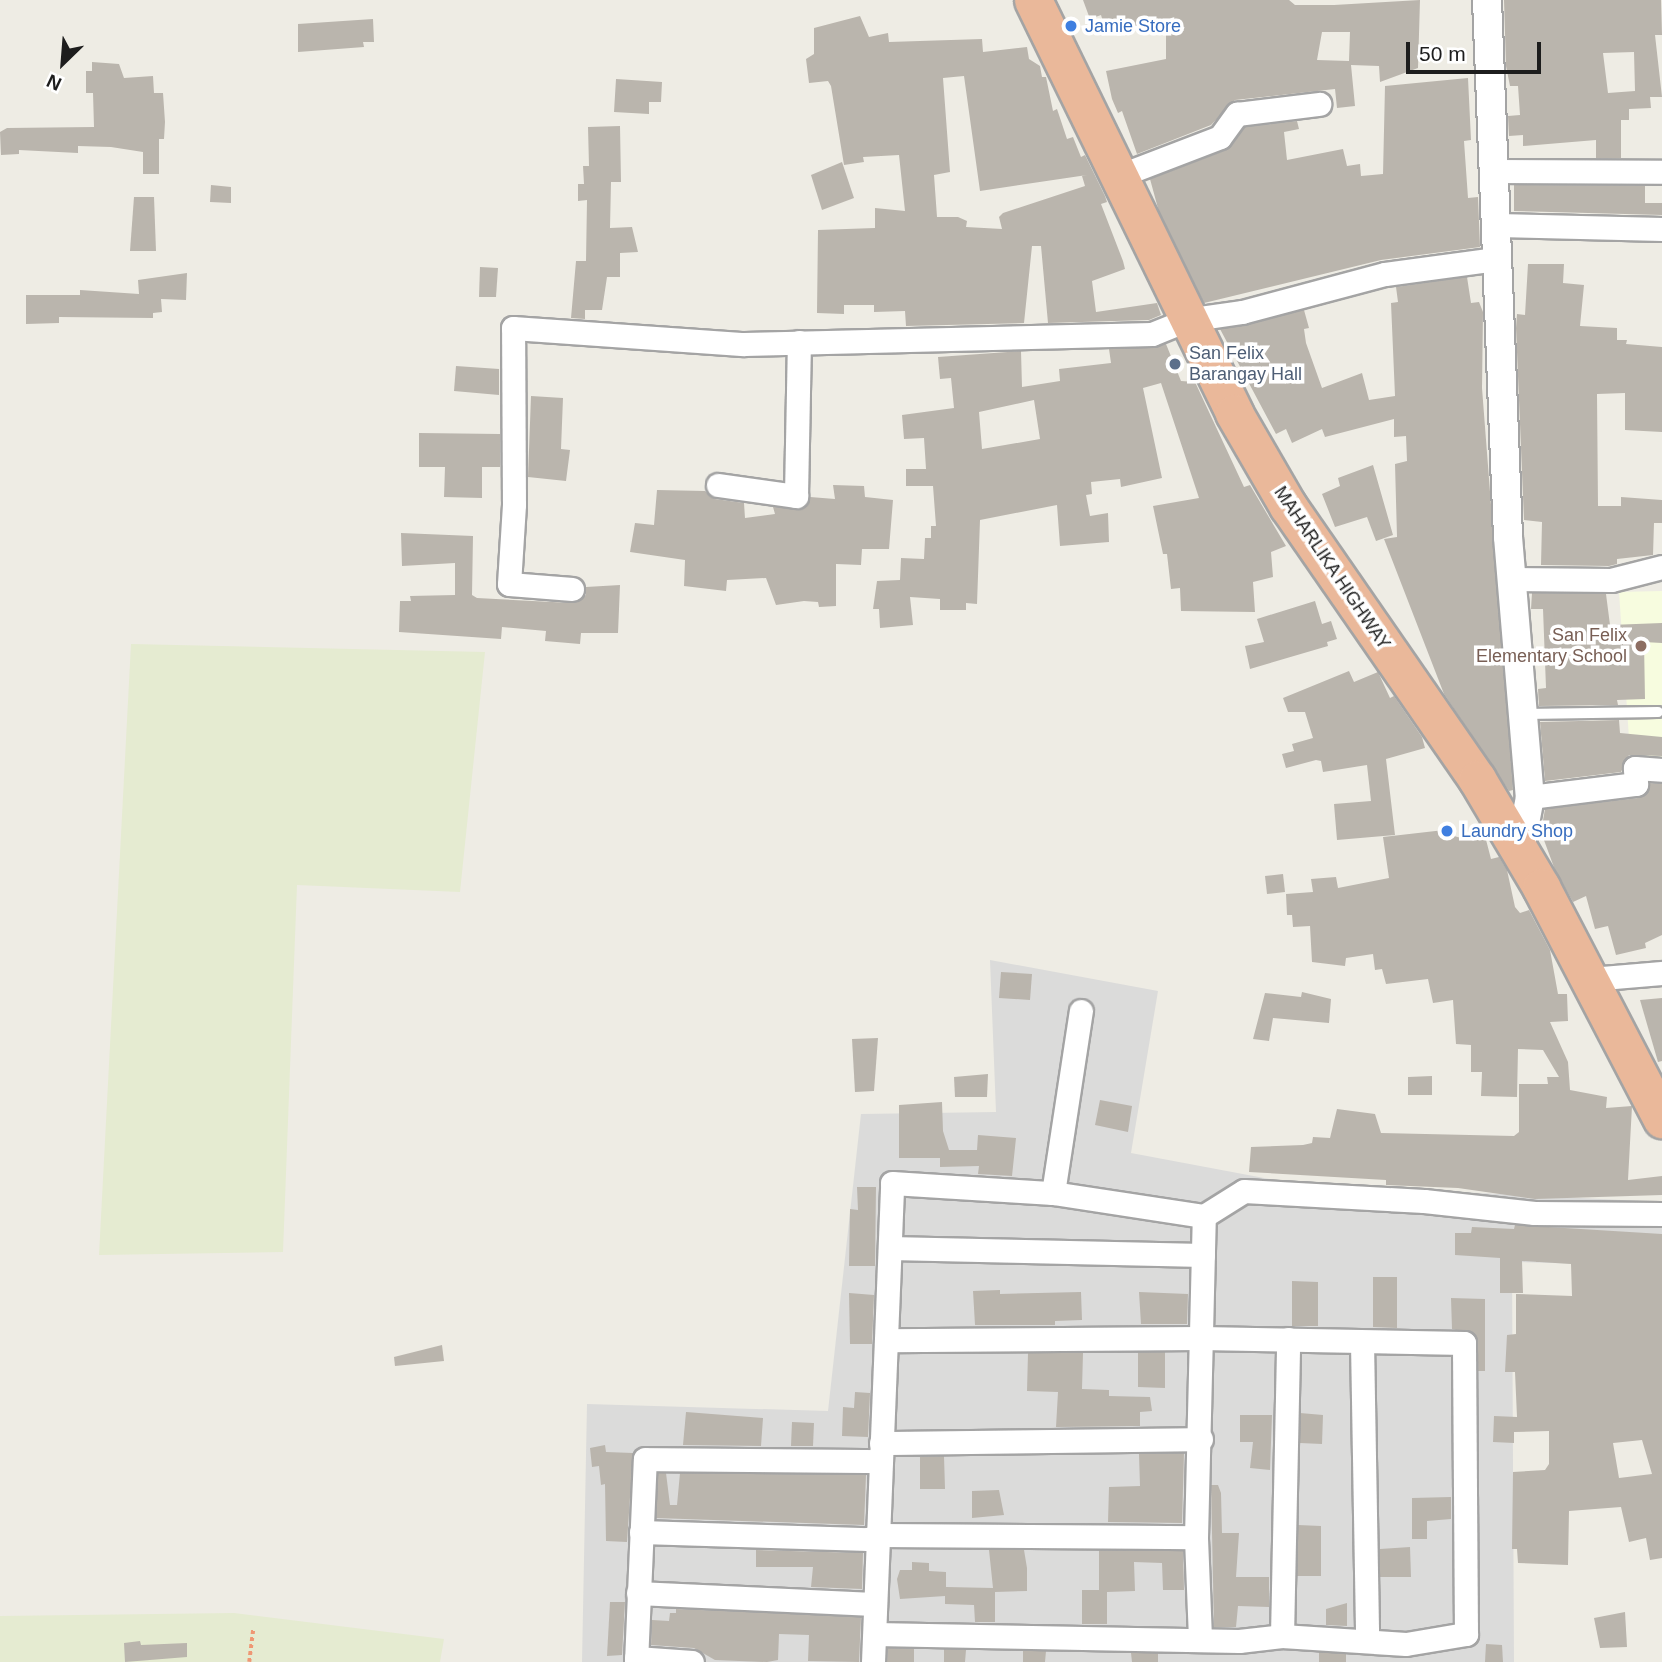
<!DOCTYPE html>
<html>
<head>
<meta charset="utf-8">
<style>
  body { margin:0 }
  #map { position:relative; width:1662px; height:1662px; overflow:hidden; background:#eeece4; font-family:Helvetica,sans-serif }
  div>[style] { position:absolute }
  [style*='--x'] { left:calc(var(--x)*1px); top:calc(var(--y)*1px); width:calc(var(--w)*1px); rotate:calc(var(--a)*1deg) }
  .residential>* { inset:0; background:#dbdbda }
  .education>* { inset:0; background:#f7fcdf }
  .farmland>* { inset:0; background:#e5ebd1 }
  .building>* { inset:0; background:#bab5ad }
  .path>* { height:3.5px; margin-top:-1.75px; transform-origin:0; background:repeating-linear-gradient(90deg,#ef9774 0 3.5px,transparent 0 7px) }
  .roads { filter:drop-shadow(2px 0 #a4a4a4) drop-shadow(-2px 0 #a4a4a4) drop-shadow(0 2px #a4a4a4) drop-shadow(0 -2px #a4a4a4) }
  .service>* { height:10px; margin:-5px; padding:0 5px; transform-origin:5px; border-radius:5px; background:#fff }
  .minor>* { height:23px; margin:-11.5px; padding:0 11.5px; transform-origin:11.5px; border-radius:11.5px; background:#fff }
  .tertiary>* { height:28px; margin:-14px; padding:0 14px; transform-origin:14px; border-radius:14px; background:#fff }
  .trunk>* { height:37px; margin:-18.5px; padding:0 18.5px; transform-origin:18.5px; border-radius:18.5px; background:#eab89a }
  .dots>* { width:19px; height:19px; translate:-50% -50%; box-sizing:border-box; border:4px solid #fff; border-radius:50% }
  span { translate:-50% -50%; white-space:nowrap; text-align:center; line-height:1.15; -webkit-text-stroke:7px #fff; paint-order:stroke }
  .shop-label { font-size:18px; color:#366cbe }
  .left { translate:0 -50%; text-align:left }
  .service-label { font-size:18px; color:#4e5e75 }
  .street-label { font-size:18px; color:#1d1d1d }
  .education-label { font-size:18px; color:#785e54 }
  .right { translate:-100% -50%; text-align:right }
  .north { position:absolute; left:28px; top:28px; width:70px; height:70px; -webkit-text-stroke:5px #fff; paint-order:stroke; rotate:205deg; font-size:19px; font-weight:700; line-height:28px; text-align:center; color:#1d1d1d }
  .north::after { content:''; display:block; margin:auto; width:24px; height:32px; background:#1d1d1d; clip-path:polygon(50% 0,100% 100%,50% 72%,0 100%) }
  .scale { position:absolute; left:1406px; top:42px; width:135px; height:32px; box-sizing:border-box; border:4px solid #1d1d1d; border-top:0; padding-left:9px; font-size:21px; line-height:24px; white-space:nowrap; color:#1d1d1d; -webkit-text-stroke:5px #fff; paint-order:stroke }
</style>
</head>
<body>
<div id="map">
  <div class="residential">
    <div style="clip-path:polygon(990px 960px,1158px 991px,1131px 1153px,1296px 1184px,1662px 1202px,1662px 1250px,1589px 1264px,1512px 1262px,1514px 1662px,582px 1662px,587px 1404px,828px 1411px,861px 1114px,996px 1112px)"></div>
  </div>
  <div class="education">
    <div style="clip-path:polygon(1662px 591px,1662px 768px,1631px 767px,1619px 592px)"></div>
  </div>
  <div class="farmland">
    <div style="clip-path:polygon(131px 644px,485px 652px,460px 892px,297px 885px,283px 1252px,99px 1255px)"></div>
    <div style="clip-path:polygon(234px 1613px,444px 1639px,440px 1662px,0 1662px,0 1616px)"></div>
  </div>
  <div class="building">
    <div style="clip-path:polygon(evenodd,1083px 0,1289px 0,1295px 5px,1334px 5px,1420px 0,1418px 68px,1380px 82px,1379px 66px,1351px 65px,1355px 106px,1337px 108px,1335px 89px,1235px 100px,1211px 125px,1137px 154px,1122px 111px,1118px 113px,1112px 99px,1106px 71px,1166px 59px,1166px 24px,1116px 33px,1112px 23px,1104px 25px,1101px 15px,1090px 19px,1083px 0,1322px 32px,1350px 32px,1349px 61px,1317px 60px,1322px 32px)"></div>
    <div style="clip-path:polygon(evenodd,1504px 0,1661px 0,1662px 35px,1655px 35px,1662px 97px,1650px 97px,1651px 108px,1629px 109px,1629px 120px,1621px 120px,1621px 158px,1596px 158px,1596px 140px,1523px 146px,1523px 135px,1509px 136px,1508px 116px,1520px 115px,1518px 86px,1510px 86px,1506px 66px,1504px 0,1634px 52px,1635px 91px,1608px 93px,1603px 53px,1634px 52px)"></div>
    <div style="clip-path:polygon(evenodd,860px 16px,869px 37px,888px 33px,889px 42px,982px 39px,983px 52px,1027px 47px,1029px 59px,1040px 66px,1042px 77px,1046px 77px,1053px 111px,1057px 109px,1067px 139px,1073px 137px,1081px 157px,1085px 155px,1105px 196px,1107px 202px,1101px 204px,1123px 261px,1125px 269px,1092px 281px,1096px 312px,1157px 303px,1161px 315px,1149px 320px,1048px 323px,1041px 246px,1032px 246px,1024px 323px,906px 326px,905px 311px,874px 312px,874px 305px,844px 305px,844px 314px,817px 313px,818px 230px,875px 228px,875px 208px,905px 211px,899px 155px,863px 157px,864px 162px,844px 165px,831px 86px,828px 81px,809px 83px,806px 59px,814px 54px,814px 28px,860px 16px,964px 76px,980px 191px,1087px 175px,1082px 176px,1085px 186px,1003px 213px,999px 217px,1002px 229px,966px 227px,967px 221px,958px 217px,937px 217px,934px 175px,950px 172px,943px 78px,964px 76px)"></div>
    <div style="clip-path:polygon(373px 19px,374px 42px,363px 42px,364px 47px,298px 52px,298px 24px)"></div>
    <div style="clip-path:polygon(92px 62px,119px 64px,124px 78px,153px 76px,154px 93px,163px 93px,165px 122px,164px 139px,159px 139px,159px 174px,143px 174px,143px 152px,111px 147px,78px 146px,78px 153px,19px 150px,19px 154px,1px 155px,0 132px,7px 128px,94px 127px,93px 93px,86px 93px,86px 71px,92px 71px)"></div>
    <div style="clip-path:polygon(1468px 78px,1471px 140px,1464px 141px,1468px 198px,1478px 197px,1480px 247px,1381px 260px,1204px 303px,1159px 212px,1150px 179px,1226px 150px,1245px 127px,1297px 121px,1299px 129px,1284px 132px,1287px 160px,1343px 149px,1347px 166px,1360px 164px,1361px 176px,1383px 174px,1385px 86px)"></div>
    <div style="clip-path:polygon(616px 79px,662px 82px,661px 102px,649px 102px,649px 114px,614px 112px)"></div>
    <div style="clip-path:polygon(620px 126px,621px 182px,611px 182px,610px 228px,632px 227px,638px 252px,620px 253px,620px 277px,607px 277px,602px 310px,585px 310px,585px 319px,571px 318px,576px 261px,586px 261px,587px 200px,578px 201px,578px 184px,584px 184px,583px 166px,589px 166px,588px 127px)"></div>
    <div style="clip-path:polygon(842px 162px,854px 198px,822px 210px,811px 175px)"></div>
    <div style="clip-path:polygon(211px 185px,231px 187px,231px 203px,210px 202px)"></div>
    <div style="clip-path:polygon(1514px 185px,1645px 186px,1645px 203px,1662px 203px,1662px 215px,1514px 211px)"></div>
    <div style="clip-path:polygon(134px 197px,154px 197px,156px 251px,130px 251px)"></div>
    <div style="clip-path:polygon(1528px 264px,1564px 264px,1563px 283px,1584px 285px,1580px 326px,1617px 328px,1617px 340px,1627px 340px,1626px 344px,1662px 347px,1662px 432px,1625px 430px,1625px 393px,1597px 394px,1598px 506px,1621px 506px,1621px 497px,1662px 500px,1662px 523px,1654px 523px,1653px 555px,1617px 559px,1617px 564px,1609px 566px,1541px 565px,1542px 522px,1524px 520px,1516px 328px,1517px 314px,1525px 315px)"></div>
    <div style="clip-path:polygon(480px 267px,498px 268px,496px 297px,479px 297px)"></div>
    <div style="clip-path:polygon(187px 273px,186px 300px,161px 299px,162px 312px,153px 313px,153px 318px,59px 317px,59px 323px,26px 324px,26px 295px,80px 295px,80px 290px,139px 294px,138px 280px)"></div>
    <div style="clip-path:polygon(1467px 277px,1471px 303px,1479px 302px,1483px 312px,1482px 388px,1513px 790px,1509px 791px,1444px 694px,1384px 539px,1397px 537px,1395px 464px,1407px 461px,1406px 436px,1394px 437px,1394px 419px,1325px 437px,1322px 429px,1292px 443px,1286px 429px,1276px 434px,1220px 329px,1304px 310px,1309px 328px,1304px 329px,1306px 343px,1322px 388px,1362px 373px,1369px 400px,1395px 396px,1391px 303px,1398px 302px,1396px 287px)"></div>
    <div style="clip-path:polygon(evenodd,1166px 344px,1181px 381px,1195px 382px,1244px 487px,1250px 485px,1286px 546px,1271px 552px,1273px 577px,1253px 582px,1255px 612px,1181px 611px,1180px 588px,1171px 589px,1167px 554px,1163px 554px,1153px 506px,1199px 498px,1161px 383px,1143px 388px,1162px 478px,1121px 487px,1120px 479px,1091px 482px,1092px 494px,1086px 495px,1090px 516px,1108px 513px,1109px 542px,1060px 546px,1057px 505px,980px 520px,977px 604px,966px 603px,966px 610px,940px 610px,940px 599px,910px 597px,913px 625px,880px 628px,879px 609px,873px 609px,877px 581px,900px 580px,901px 558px,924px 559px,925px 538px,931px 538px,931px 526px,936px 526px,933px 486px,906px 486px,906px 469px,926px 469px,924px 438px,904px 439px,902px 415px,954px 408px,951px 378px,940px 379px,938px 357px,1021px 351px,1022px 387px,1060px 381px,1059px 369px,1111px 363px,1109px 349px,1166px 344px,1034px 400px,1040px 439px,982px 449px,979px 412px,1034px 400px)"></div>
    <div style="clip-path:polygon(456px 366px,499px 369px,499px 395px,454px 391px)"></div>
    <div style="clip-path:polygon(531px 396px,563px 398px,561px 449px,570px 450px,566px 481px,528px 477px)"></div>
    <div style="clip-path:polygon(419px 433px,500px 434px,500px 467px,482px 467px,482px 498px,444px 497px,445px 467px,419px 467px)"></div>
    <div style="clip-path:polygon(1373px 465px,1393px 535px,1376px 541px,1367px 517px,1335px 527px,1322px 494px,1340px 486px,1338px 478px)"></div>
    <div style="clip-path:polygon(833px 485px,864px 486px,865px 497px,893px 500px,889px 549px,862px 549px,861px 565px,836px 564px,836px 606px,819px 607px,818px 602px,804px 601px,776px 605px,766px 578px,727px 580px,726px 591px,684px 586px,685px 560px,630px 552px,635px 523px,654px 525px,657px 490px,705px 491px,715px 499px,744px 503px,745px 518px,775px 514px,773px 507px,801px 509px,810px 497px,835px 499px)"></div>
    <div style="clip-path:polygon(401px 533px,473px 536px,472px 595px,477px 598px,572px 603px,586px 595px,586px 587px,620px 585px,618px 633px,581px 633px,580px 644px,545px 641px,546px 631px,502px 627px,501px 639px,399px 632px,400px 601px,411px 601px,410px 596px,455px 595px,455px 563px,402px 566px)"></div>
    <div style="clip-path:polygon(1532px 593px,1606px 594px,1610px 625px,1662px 623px,1662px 643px,1644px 642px,1645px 699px,1617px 700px,1618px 705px,1539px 706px,1538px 689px,1546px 688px,1543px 609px,1531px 609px)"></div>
    <div style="clip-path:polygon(1315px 601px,1322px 624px,1331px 621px,1337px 639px,1327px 642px,1328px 646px,1250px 669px,1245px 646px,1264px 642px,1257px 619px)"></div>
    <div style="clip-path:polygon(1349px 671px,1354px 682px,1378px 672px,1390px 698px,1394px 696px,1422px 737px,1425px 748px,1386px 759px,1395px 835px,1337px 840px,1334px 804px,1371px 801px,1367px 765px,1323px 772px,1321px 761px,1316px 760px,1286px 768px,1282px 754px,1294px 751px,1292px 744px,1313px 738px,1305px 712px,1288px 712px,1283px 698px)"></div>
    <div style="clip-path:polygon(1619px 720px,1620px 733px,1662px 737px,1662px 756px,1629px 755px,1621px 772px,1545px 781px,1540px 722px)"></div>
    <div style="clip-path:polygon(1650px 783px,1662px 784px,1662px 935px,1645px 943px,1646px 948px,1616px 955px,1608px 926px,1595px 929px,1586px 896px,1573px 902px,1555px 870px,1541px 832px,1545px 809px,1638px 798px)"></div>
    <div style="clip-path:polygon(1453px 829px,1454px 836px,1461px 838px,1484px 832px,1491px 859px,1499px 857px,1507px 870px,1515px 907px,1520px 913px,1529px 910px,1550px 950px,1558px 994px,1567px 994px,1568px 1021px,1550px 1022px,1568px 1062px,1570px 1090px,1607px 1097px,1606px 1108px,1632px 1106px,1628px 1180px,1662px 1176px,1662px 1195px,1535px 1199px,1458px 1188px,1386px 1185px,1386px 1180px,1249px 1172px,1251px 1147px,1303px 1145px,1312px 1143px,1313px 1137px,1330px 1138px,1337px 1109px,1375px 1114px,1381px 1133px,1514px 1136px,1519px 1132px,1519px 1084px,1548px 1084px,1547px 1077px,1559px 1077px,1543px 1050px,1518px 1049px,1517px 1097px,1481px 1096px,1482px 1072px,1471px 1072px,1471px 1045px,1456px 1044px,1453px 1000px,1433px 1003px,1428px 979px,1386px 984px,1382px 969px,1375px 970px,1373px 954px,1346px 958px,1345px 966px,1312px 962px,1310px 926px,1293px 927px,1292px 915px,1287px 915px,1286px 894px,1313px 892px,1311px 879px,1336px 877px,1338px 888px,1389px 878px,1383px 837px)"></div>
    <div style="clip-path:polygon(1283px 874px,1285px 892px,1267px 894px,1265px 876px)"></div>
    <div style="clip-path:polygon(1001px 972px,1032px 974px,1030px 1000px,999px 998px)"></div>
    <div style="clip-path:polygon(1302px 992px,1331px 999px,1329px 1023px,1273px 1018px,1269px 1041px,1253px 1039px,1265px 993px,1301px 997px)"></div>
    <div style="clip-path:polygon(1662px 998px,1662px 1061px,1658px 1062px,1640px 1000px)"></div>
    <div style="clip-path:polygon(878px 1038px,874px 1091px,855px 1092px,852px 1039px)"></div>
    <div style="clip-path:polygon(988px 1074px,987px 1097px,955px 1097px,954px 1077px)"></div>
    <div style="clip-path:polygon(1432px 1076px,1432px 1095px,1408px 1095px,1408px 1077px)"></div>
    <div style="clip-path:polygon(1100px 1100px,1132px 1106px,1128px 1132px,1095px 1125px)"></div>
    <div style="clip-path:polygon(942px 1102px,943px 1131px,949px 1150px,977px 1150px,978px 1135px,1016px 1138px,1012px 1176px,978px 1174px,979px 1166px,940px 1167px,940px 1158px,899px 1158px,899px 1105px)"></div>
    <div style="clip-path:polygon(857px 1187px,876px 1187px,875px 1266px,849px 1266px,850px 1209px,858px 1210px)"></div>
    <div style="clip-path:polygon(evenodd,1515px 1225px,1662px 1234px,1662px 1558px,1650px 1560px,1646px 1538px,1629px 1542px,1621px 1507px,1569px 1511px,1568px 1565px,1518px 1563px,1517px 1549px,1512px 1549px,1513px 1472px,1545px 1470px,1549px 1464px,1549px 1431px,1514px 1432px,1514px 1443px,1493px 1442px,1494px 1416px,1517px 1417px,1515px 1372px,1505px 1372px,1507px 1335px,1516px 1334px,1516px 1294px,1572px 1296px,1571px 1264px,1522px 1261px,1523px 1293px,1500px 1293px,1500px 1258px,1455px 1255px,1455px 1233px,1471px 1233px,1472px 1227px,1514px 1229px,1515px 1225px,1642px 1440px,1652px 1474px,1619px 1478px,1613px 1443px,1642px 1440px)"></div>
    <div style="clip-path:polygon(1373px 1277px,1397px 1277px,1397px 1328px,1373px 1327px)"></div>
    <div style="clip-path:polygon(1292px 1281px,1318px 1282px,1318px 1326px,1292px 1326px)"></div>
    <div style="clip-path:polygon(1000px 1290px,1000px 1294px,1081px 1292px,1082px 1320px,1055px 1321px,1055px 1325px,975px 1325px,973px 1291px)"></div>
    <div style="clip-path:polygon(1139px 1292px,1188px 1294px,1187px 1324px,1141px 1324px)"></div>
    <div style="clip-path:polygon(849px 1293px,874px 1295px,872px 1344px,850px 1344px)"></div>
    <div style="clip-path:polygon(1451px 1298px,1485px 1299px,1485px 1371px,1478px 1371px,1476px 1335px,1452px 1329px)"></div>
    <div style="clip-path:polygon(442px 1345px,444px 1361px,395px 1366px,394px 1357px)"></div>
    <div style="clip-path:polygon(1138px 1352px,1165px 1352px,1165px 1388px,1138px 1387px)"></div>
    <div style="clip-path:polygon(1028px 1353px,1083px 1353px,1082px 1389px,1109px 1390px,1109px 1396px,1150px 1397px,1152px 1411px,1140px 1412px,1140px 1426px,1056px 1427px,1058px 1392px,1027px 1391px)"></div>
    <div style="clip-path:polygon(855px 1392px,870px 1393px,868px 1437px,842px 1436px,843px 1407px,854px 1408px)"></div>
    <div style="clip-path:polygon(686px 1412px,763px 1418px,761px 1446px,683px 1445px)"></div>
    <div style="clip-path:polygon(1300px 1413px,1323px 1415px,1322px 1444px,1300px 1443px)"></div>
    <div style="clip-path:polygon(1240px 1415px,1272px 1415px,1270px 1470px,1250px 1468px,1253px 1442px,1240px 1442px)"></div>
    <div style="clip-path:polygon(792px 1422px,814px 1423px,813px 1446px,791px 1446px)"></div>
    <div style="clip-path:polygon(605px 1445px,606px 1452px,633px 1453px,627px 1542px,606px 1541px,605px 1484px,601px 1485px,599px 1466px,592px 1467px,590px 1448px)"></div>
    <div style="clip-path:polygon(1184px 1453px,1182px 1523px,1108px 1522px,1109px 1487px,1140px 1486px,1139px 1454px)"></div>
    <div style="clip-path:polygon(944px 1456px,945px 1489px,920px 1489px,920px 1457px)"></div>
    <div style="clip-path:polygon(658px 1473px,666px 1473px,670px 1505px,677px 1505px,680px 1473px,866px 1475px,864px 1525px,656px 1518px)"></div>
    <div style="clip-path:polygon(1211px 1485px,1218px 1485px,1221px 1493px,1222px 1533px,1239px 1533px,1236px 1577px,1269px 1577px,1269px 1607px,1238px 1606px,1236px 1627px,1214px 1627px)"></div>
    <div style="clip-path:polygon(999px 1490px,1004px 1515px,972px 1518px,972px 1491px)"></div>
    <div style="clip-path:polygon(1451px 1497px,1451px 1519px,1427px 1521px,1427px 1539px,1412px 1539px,1412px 1498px)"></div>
    <div style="clip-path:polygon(1298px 1525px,1321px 1526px,1321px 1576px,1297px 1576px)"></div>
    <div style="clip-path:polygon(1410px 1547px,1411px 1577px,1380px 1577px,1380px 1549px)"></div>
    <div style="clip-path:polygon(756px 1550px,863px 1553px,862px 1589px,811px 1587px,813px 1567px,756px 1567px)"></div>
    <div style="clip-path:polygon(989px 1550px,1024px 1550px,1027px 1568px,1027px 1591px,995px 1592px,995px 1622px,975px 1622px,974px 1605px,945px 1604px,945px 1596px,900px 1599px,897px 1579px,900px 1570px,912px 1570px,912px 1562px,929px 1563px,929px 1571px,946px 1572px,946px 1587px,993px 1588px)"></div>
    <div style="clip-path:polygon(1099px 1550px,1183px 1551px,1184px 1590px,1163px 1590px,1162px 1563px,1134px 1562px,1135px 1591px,1107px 1592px,1107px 1624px,1082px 1624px,1082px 1590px,1099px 1590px)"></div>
    <div style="clip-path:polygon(610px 1602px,625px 1602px,622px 1655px,607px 1656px)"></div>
    <div style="clip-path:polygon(1347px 1603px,1347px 1626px,1326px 1625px,1326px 1609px)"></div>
    <div style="clip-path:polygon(676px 1609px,861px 1617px,859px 1662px,808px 1661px,809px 1635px,779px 1634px,778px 1660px,767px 1662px,715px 1660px,694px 1648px,651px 1645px,652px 1620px,669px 1621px,670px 1613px,676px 1613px)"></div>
    <div style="clip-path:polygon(1625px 1612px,1627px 1647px,1600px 1648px,1594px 1618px)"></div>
    <div style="clip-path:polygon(140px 1641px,141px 1645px,187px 1643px,187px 1657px,125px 1662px,124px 1643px)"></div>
    <div style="clip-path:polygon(1486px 1644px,1502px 1645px,1503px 1662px,1485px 1662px)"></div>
    <div style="clip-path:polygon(888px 1648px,914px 1649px,914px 1662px,887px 1662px)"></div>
    <div style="clip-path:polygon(944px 1649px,966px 1650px,965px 1662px,944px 1662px)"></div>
    <div style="clip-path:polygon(1023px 1651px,1046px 1651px,1045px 1662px,1023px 1662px)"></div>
    <div style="clip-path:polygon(1319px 1652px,1346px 1654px,1346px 1662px,1319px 1662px)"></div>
    <div style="clip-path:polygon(1131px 1653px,1158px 1653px,1158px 1662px,1132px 1662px)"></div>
  </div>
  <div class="path">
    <div style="--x:249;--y:1662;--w:33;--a:-83"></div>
  </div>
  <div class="roads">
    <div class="service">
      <div style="--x:1525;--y:714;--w:133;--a:-0.9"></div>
    </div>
    <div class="minor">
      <div style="--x:1495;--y:171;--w:167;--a:0.3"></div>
      <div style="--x:1116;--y:177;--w:111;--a:-21"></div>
      <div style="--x:1220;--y:137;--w:29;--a:-54"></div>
      <div style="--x:1237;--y:114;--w:83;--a:-7"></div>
      <div style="--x:1498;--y:225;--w:164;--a:1.4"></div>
      <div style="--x:718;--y:485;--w:79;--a:8"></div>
      <div style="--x:796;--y:496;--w:154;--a:-88.9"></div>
      <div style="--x:1511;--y:579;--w:100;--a:0.6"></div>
      <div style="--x:1611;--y:580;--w:53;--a:-14.3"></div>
      <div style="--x:572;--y:589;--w:63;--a:-175.5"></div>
      <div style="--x:509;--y:584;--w:80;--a:-86.4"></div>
      <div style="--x:514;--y:504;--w:176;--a:-90.3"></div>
      <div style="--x:513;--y:328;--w:232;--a:4"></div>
      <div style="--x:744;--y:344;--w:408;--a:-1.4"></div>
      <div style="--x:1152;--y:334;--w:37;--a:-22"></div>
      <div style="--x:1186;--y:320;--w:57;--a:-8.1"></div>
      <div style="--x:1242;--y:312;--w:148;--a:-14.9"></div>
      <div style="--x:1385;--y:274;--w:112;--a:-7.7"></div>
      <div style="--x:1530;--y:797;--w:107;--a:-7"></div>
      <div style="--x:1636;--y:784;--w:16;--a:-94"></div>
      <div style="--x:1635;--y:768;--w:27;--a:4"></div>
      <div style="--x:1590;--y:979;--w:72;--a:-4.8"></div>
      <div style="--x:1053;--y:1193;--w:184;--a:-81.3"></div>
      <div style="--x:890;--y:1248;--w:313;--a:1.3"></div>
      <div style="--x:1362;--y:1342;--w:299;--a:89"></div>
      <div style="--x:881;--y:1443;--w:320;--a:-0.7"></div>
      <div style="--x:641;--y:1532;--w:227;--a:1.8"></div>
      <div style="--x:868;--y:1539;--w:13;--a:-18"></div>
      <div style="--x:880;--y:1535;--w:316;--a:0.4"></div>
      <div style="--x:638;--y:1593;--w:235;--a:2.7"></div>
      <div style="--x:875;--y:1634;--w:364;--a:1.1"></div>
      <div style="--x:1239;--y:1641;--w:43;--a:-6.6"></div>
      <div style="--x:1282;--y:1636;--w:124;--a:3.7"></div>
      <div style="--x:1406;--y:1644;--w:61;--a:-9.5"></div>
      <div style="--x:1466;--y:1634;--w:291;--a:-90.4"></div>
      <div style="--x:1464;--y:1343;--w:263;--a:-178.9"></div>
      <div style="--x:1201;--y:1338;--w:313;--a:179.6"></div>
      <div style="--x:1282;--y:1636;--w:297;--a:-88.8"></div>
      <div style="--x:1200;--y:1638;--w:101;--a:-92.3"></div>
      <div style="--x:1196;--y:1537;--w:321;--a:-88.6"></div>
      <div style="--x:636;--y:1658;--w:56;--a:4.1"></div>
      <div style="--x:636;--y:1662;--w:203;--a:-87.5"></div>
      <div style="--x:645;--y:1459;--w:236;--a:0.5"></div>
      <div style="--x:873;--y:1662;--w:479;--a:-87.7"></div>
      <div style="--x:892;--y:1183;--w:161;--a:3.6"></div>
      <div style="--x:1053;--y:1193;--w:153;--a:8.7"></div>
      <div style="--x:1204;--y:1216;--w:47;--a:-32"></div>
      <div style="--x:1244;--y:1191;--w:180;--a:3.2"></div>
      <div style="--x:1424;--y:1201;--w:111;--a:6.2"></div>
      <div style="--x:1534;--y:1213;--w:128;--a:0.4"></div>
    </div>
    <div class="tertiary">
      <div style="--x:1487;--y:0;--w:537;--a:87.76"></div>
      <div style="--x:1508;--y:537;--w:261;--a:85.2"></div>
      <div style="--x:1530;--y:797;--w:54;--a:100.7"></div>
    </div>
    <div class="trunk">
      <div style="--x:1033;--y:0;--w:459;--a:64"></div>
      <div style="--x:1234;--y:413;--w:108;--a:59.9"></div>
      <div style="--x:1288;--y:506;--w:332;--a:55.3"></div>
      <div style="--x:1477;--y:779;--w:126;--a:59.3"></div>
      <div style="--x:1541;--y:887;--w:262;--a:62.5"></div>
    </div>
  </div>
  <div class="dots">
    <div style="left:1071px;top:26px;background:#3f7fe0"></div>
    <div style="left:1175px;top:364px;background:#5c6f8a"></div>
    <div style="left:1641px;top:646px;background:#8d6e63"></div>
    <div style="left:1447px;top:831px;background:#3f7fe0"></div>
  </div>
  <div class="shop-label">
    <span class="left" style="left:1085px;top:26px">Jamie Store</span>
    <span class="left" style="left:1461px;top:831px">Laundry Shop</span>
  </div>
  <div class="service-label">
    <span class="left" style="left:1189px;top:364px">San Felix<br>Barangay Hall</span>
  </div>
  <div class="street-label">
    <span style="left:1332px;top:568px;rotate:56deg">MAHARLIKA HIGHWAY</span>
  </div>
  <div class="education-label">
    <span class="right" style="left:1627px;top:646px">San Felix<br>Elementary School</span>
  </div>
  <div class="north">N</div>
  <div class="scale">50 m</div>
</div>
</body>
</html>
